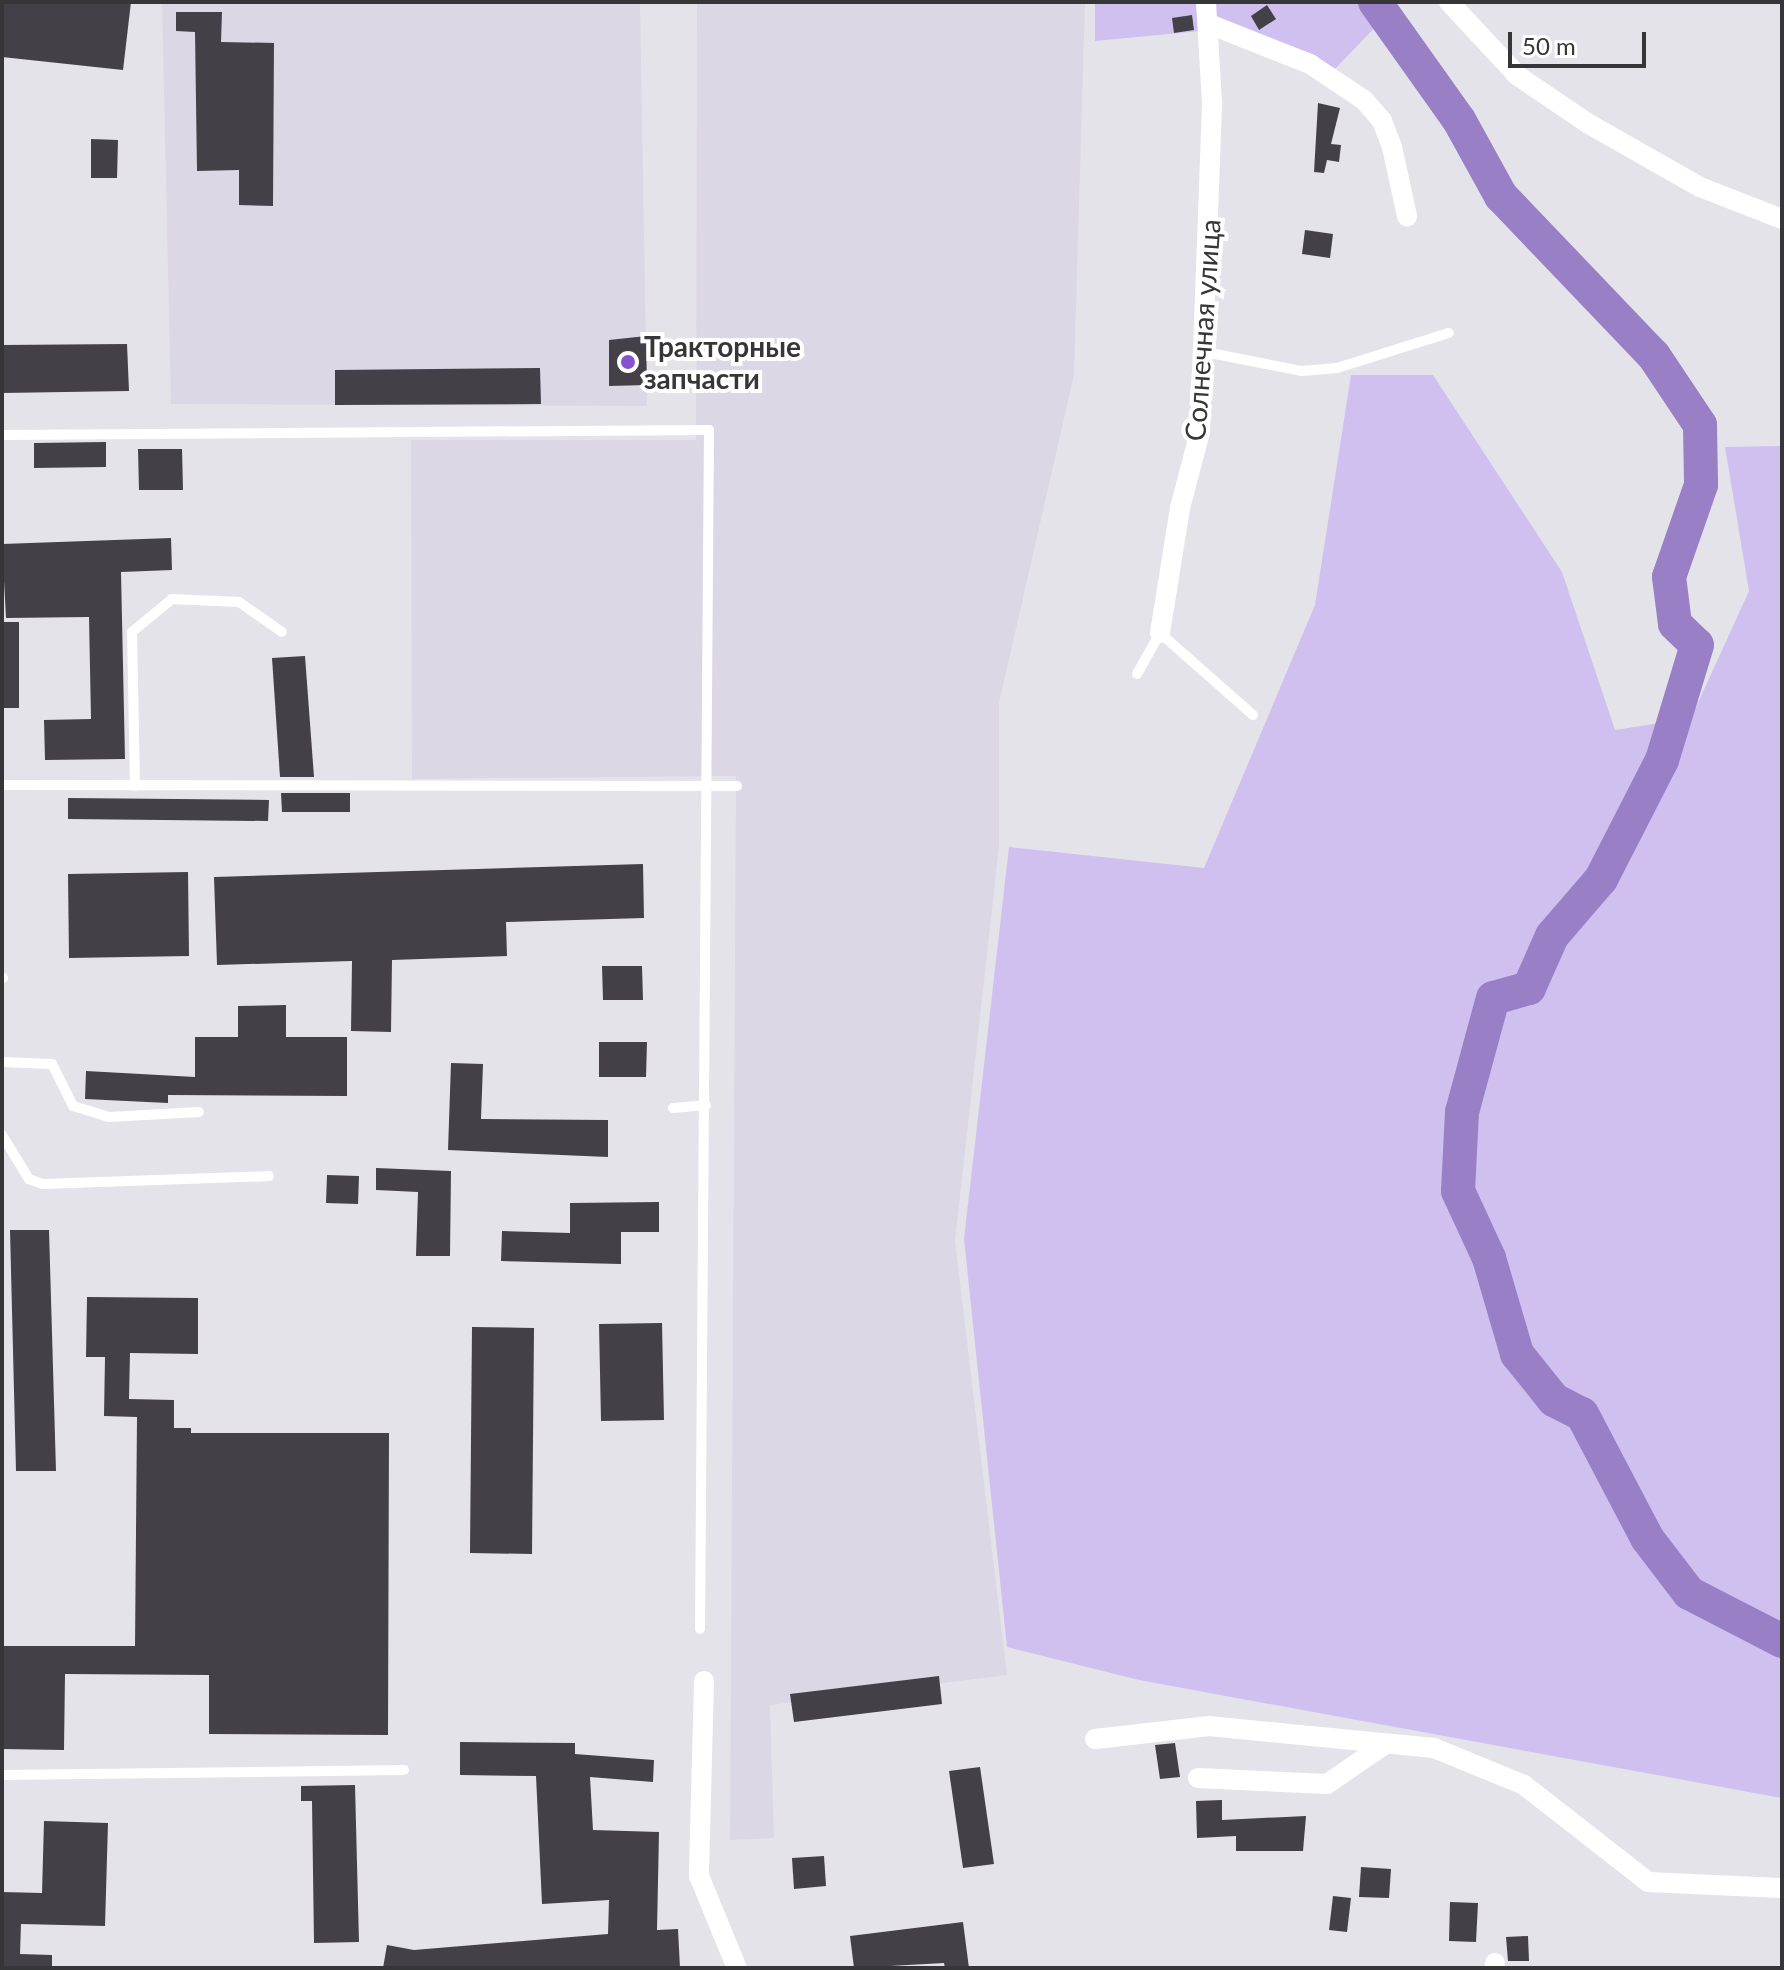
<!DOCTYPE html>
<html>
<head>
<meta charset="utf-8">
<style>
  body { margin:0 }
  #map { position:relative; width:1784px; height:1970px; overflow:hidden; background:#e5e3ea; font-family:Lato,sans-serif }
  div>[style] { position:absolute }
  [style*='--x'] { left:calc(var(--x)*1px); top:calc(var(--y)*1px); width:calc(var(--w)*1px); rotate:calc(var(--a)*1deg) }
  .built>* { inset:0; background:#dbd7e5 }
  .green>* { inset:0; background:#cfc0f0 }
  .river>* { height:34px; margin:-17px; padding:0 17px; transform-origin:17px; border-radius:17px; background:#987fc6 }
  .building>* { inset:0; background:#434147 }
  .service>* { height:10px; margin:-5px; padding:0 5px; transform-origin:5px; border-radius:5px; background:#fff }
  .minor>* { height:20px; margin:-10px; padding:0 10px; transform-origin:10px; border-radius:10px; background:#fff }
  .dots>* { width:22px; height:22px; translate:-50% -50%; box-sizing:border-box; border:4px solid #fff; border-radius:50% }
  span { translate:-50% -50%; white-space:nowrap; text-align:center; line-height:1.15; -webkit-text-stroke:8px #fff; paint-order:stroke }
  .street-label { font-size:28px; color:#363538 }
  .poi-label { font-size:28px; color:#363538; font-weight:700 }
  .left { translate:0 -50%; text-align:left }
  .frame { position:absolute; inset:0; border:4px solid #363538; pointer-events:none }
  .scale { position:absolute; left:1508px; top:32px; width:138px; height:36px; box-sizing:border-box; border:4px solid #363538; border-top:0; padding-left:10px; font-size:24px; line-height:28px; white-space:nowrap; color:#363538; -webkit-text-stroke:6px #fff; paint-order:stroke }
</style>
</head>
<body>
<div id="map">
  <div class="built">
    <div style="clip-path:polygon(162px 2px,640px 2px,647px 406px,171px 404px)"></div>
    <div style="clip-path:polygon(697px 2px,1085px 2px,1074px 375px,999px 703px,999px 847px,955px 1241px,1007px 1675px,770px 1705px,774px 1838px,730px 1840px,736px 776px,412px 779px,411px 440px,696px 440px)"></div>
  </div>
  <div class="green">
    <div style="clip-path:polygon(1095px 2px,1198px 2px,1200px 31px,1095px 41px)"></div>
    <div style="clip-path:polygon(1213px 2px,1371px 2px,1383px 19px,1335px 69px,1215px 18px)"></div>
    <div style="clip-path:polygon(1351px 375px,1433px 375px,1562px 572px,1615px 730px,1691px 718px,1749px 591px,1725px 447px,1782px 446px,1782px 1798px,1139px 1680px,1007px 1647px,964px 1239px,1009px 847px,1204px 868px,1315px 605px)"></div>
  </div>
  <div class="river">
    <div style="--x:1375;--y:2;--w:145;--a:54.6"></div>
    <div style="--x:1459;--y:120;--w:87;--a:61.1"></div>
    <div style="--x:1501;--y:196;--w:221;--a:46.3"></div>
    <div style="--x:1654;--y:356;--w:83;--a:56.3"></div>
    <div style="--x:1700;--y:425;--w:60;--a:89"></div>
    <div style="--x:1701;--y:485;--w:97;--a:109.2"></div>
    <div style="--x:1669;--y:577;--w:47;--a:82.7"></div>
    <div style="--x:1675;--y:624;--w:30;--a:44"></div>
    <div style="--x:1697;--y:645;--w:120;--a:106.9"></div>
    <div style="--x:1662;--y:760;--w:134;--a:117.1"></div>
    <div style="--x:1601;--y:879;--w:75;--a:130.7"></div>
    <div style="--x:1552;--y:936;--w:57;--a:113.9"></div>
    <div style="--x:1529;--y:988;--w:37;--a:164"></div>
    <div style="--x:1493;--y:998;--w:118;--a:105.2"></div>
    <div style="--x:1462;--y:1112;--w:79;--a:92.9"></div>
    <div style="--x:1458;--y:1191;--w:74;--a:65.2"></div>
    <div style="--x:1489;--y:1258;--w:100;--a:73.7"></div>
    <div style="--x:1517;--y:1354;--w:59;--a:51.2"></div>
    <div style="--x:1554;--y:1400;--w:31;--a:27"></div>
    <div style="--x:1582;--y:1414;--w:140;--a:62.3"></div>
    <div style="--x:1647;--y:1538;--w:69;--a:52.6"></div>
    <div style="--x:1689;--y:1593;--w:105;--a:27.3"></div>
  </div>
  <div class="building">
    <div style="clip-path:polygon(2px 2px,131px 2px,123px 70px,2px 57px)"></div>
    <div style="clip-path:polygon(1267px 5px,1276px 19px,1259px 30px,1251px 16px)"></div>
    <div style="clip-path:polygon(176px 12px,222px 12px,221px 42px,274px 43px,273px 206px,239px 205px,239px 170px,197px 171px,195px 32px,176px 31px)"></div>
    <div style="clip-path:polygon(1192px 15px,1194px 30px,1174px 33px,1172px 18px)"></div>
    <div style="clip-path:polygon(1318px 103px,1340px 108px,1331px 144px,1341px 145px,1339px 162px,1327px 160px,1324px 173px,1314px 172px)"></div>
    <div style="clip-path:polygon(91px 139px,118px 140px,117px 178px,91px 178px)"></div>
    <div style="clip-path:polygon(1305px 230px,1333px 234px,1330px 258px,1302px 254px)"></div>
    <div style="clip-path:polygon(646px 336px,647px 385px,609px 386px,609px 340px)"></div>
    <div style="clip-path:polygon(127px 344px,129px 391px,2px 393px,2px 345px)"></div>
    <div style="clip-path:polygon(540px 368px,541px 404px,335px 405px,335px 370px)"></div>
    <div style="clip-path:polygon(106px 442px,106px 467px,34px 468px,34px 443px)"></div>
    <div style="clip-path:polygon(138px 449px,182px 449px,183px 490px,139px 490px)"></div>
    <div style="clip-path:polygon(171px 538px,172px 570px,121px 572px,125px 759px,45px 760px,44px 720px,91px 719px,89px 617px,6px 618px,2px 544px)"></div>
    <div style="clip-path:polygon(2px 622px,19px 622px,19px 708px,2px 708px)"></div>
    <div style="clip-path:polygon(305px 656px,314px 777px,280px 777px,272px 658px)"></div>
    <div style="clip-path:polygon(281px 793px,350px 793px,350px 812px,282px 812px)"></div>
    <div style="clip-path:polygon(68px 798px,269px 800px,268px 821px,68px 819px)"></div>
    <div style="clip-path:polygon(643px 864px,644px 918px,506px 922px,507px 956px,392px 960px,391px 1032px,351px 1031px,352px 961px,217px 965px,214px 877px)"></div>
    <div style="clip-path:polygon(188px 872px,189px 956px,69px 958px,68px 874px)"></div>
    <div style="clip-path:polygon(602px 966px,642px 966px,643px 1000px,603px 1000px)"></div>
    <div style="clip-path:polygon(286px 1005px,286px 1037px,347px 1037px,347px 1096px,168px 1095px,168px 1103px,85px 1099px,86px 1071px,195px 1077px,195px 1037px,238px 1037px,238px 1006px)"></div>
    <div style="clip-path:polygon(599px 1042px,647px 1042px,646px 1077px,599px 1077px)"></div>
    <div style="clip-path:polygon(451px 1063px,483px 1064px,481px 1119px,608px 1120px,608px 1157px,448px 1150px)"></div>
    <div style="clip-path:polygon(376px 1168px,451px 1171px,450px 1256px,416px 1256px,418px 1192px,376px 1190px)"></div>
    <div style="clip-path:polygon(327px 1175px,359px 1176px,358px 1204px,326px 1203px)"></div>
    <div style="clip-path:polygon(659px 1202px,659px 1232px,621px 1232px,621px 1264px,501px 1261px,502px 1231px,570px 1233px,570px 1203px)"></div>
    <div style="clip-path:polygon(10px 1230px,49px 1230px,56px 1471px,16px 1471px)"></div>
    <div style="clip-path:polygon(87px 1297px,198px 1298px,198px 1354px,130px 1353px,129px 1399px,174px 1400px,174px 1428px,191px 1428px,191px 1433px,389px 1433px,388px 1735px,209px 1734px,209px 1675px,65px 1674px,64px 1750px,2px 1749px,2px 1646px,135px 1646px,137px 1417px,104px 1416px,105px 1357px,86px 1357px)"></div>
    <div style="clip-path:polygon(662px 1323px,664px 1420px,601px 1421px,599px 1324px)"></div>
    <div style="clip-path:polygon(472px 1327px,534px 1328px,532px 1554px,470px 1553px)"></div>
    <div style="clip-path:polygon(939px 1676px,942px 1704px,794px 1722px,790px 1694px)"></div>
    <div style="clip-path:polygon(460px 1742px,575px 1743px,575px 1754px,654px 1760px,653px 1782px,590px 1777px,593px 1830px,659px 1832px,657px 1930px,678px 1929px,680px 1968px,383px 1968px,387px 1945px,414px 1950px,608px 1934px,609px 1900px,542px 1904px,536px 1776px,460px 1775px)"></div>
    <div style="clip-path:polygon(1175px 1743px,1180px 1777px,1160px 1779px,1155px 1745px)"></div>
    <div style="clip-path:polygon(980px 1767px,994px 1864px,963px 1868px,949px 1771px)"></div>
    <div style="clip-path:polygon(355px 1785px,359px 1942px,314px 1943px,312px 1801px,301px 1801px,301px 1786px)"></div>
    <div style="clip-path:polygon(1222px 1800px,1222px 1820px,1306px 1816px,1303px 1851px,1236px 1851px,1236px 1836px,1197px 1838px,1196px 1801px)"></div>
    <div style="clip-path:polygon(44px 1821px,108px 1823px,105px 1926px,21px 1924px,20px 1954px,52px 1955px,52px 1968px,2px 1968px,2px 1892px,42px 1893px)"></div>
    <div style="clip-path:polygon(824px 1856px,826px 1886px,794px 1889px,792px 1858px)"></div>
    <div style="clip-path:polygon(1361px 1867px,1391px 1869px,1389px 1898px,1359px 1897px)"></div>
    <div style="clip-path:polygon(1333px 1896px,1351px 1898px,1347px 1932px,1329px 1930px)"></div>
    <div style="clip-path:polygon(1450px 1902px,1478px 1903px,1476px 1942px,1449px 1941px)"></div>
    <div style="clip-path:polygon(963px 1922px,969px 1968px,945px 1968px,944px 1963px,854px 1968px,850px 1936px)"></div>
    <div style="clip-path:polygon(1528px 1936px,1529px 1961px,1508px 1961px,1506px 1937px)"></div>
  </div>
  <div class="service">
    <div style="--x:1205;--y:352;--w:99;--a:11.1"></div>
    <div style="--x:1302;--y:371;--w:35;--a:-5"></div>
    <div style="--x:1337;--y:368;--w:117;--a:-17.4"></div>
    <div style="--x:2;--y:435;--w:707;--a:-0.41"></div>
    <div style="--x:709;--y:430;--w:1199;--a:90.43"></div>
    <div style="--x:1137;--y:674;--w:47;--a:-60.7"></div>
    <div style="--x:1160;--y:633;--w:124;--a:41.4"></div>
    <div style="--x:2;--y:785;--w:735;--a:0.08"></div>
    <div style="--x:135;--y:786;--w:154;--a:-91.1"></div>
    <div style="--x:132;--y:632;--w:52;--a:-39.5"></div>
    <div style="--x:172;--y:599;--w:67;--a:2.6"></div>
    <div style="--x:239;--y:602;--w:52;--a:34.9"></div>
    <div style="--x:2;--y:978;--w:1;--a:0"></div>
    <div style="--x:2;--y:1062;--w:50;--a:2.3"></div>
    <div style="--x:52;--y:1064;--w:47;--a:63.4"></div>
    <div style="--x:73;--y:1106;--w:38;--a:17"></div>
    <div style="--x:109;--y:1117;--w:90;--a:-3.2"></div>
    <div style="--x:673;--y:1108;--w:33;--a:-5"></div>
    <div style="--x:2;--y:1135;--w:52;--a:58.5"></div>
    <div style="--x:29;--y:1179;--w:15;--a:20"></div>
    <div style="--x:43;--y:1184;--w:226;--a:-2"></div>
    <div style="--x:2;--y:1775;--w:402;--a:-0.7"></div>
  </div>
  <div class="minor">
    <div style="--x:1449;--y:2;--w:101;--a:47"></div>
    <div style="--x:1518;--y:76;--w:86;--a:34.1"></div>
    <div style="--x:1589;--y:124;--w:128;--a:29.6"></div>
    <div style="--x:1700;--y:187;--w:88;--a:21.3"></div>
    <div style="--x:1209;--y:24;--w:109;--a:21.6"></div>
    <div style="--x:1310;--y:64;--w:65;--a:33.7"></div>
    <div style="--x:1364;--y:100;--w:28;--a:49"></div>
    <div style="--x:1382;--y:121;--w:28;--a:69"></div>
    <div style="--x:1392;--y:147;--w:71;--a:77.7"></div>
    <div style="--x:1160;--y:633;--w:127;--a:-80.9"></div>
    <div style="--x:1180;--y:508;--w:79;--a:-75.3"></div>
    <div style="--x:1200;--y:432;--w:329;--a:-87.9"></div>
    <div style="--x:1212;--y:103;--w:101;--a:-93.4"></div>
    <div style="--x:704;--y:1681;--w:195;--a:91.5"></div>
    <div style="--x:699;--y:1876;--w:100;--a:67.6"></div>
    <div style="--x:1095;--y:1739;--w:115;--a:-6.5"></div>
    <div style="--x:1209;--y:1726;--w:226;--a:5.6"></div>
    <div style="--x:1434;--y:1748;--w:97;--a:22.3"></div>
    <div style="--x:1524;--y:1785;--w:157;--a:38"></div>
    <div style="--x:1648;--y:1882;--w:134;--a:2.6"></div>
    <div style="--x:1198;--y:1778;--w:129;--a:2.7"></div>
    <div style="--x:1327;--y:1784;--w:69;--a:-34.4"></div>
    <div style="--x:1495;--y:1968;--w:5;--a:-90"></div>
  </div>
  <div class="dots">
    <div style="left:628px;top:362px;background:#8553cc"></div>
  </div>
  <div class="street-label">
    <span style="left:1202px;top:330px;rotate:-86deg">Солнечная улица</span>
  </div>
  <div class="poi-label">
    <span class="left" style="left:644px;top:362px">Тракторные<br>запчасти</span>
  </div>
  <div class="frame"></div>
  <div class="scale">50 m</div>
</div>
</body>
</html>
